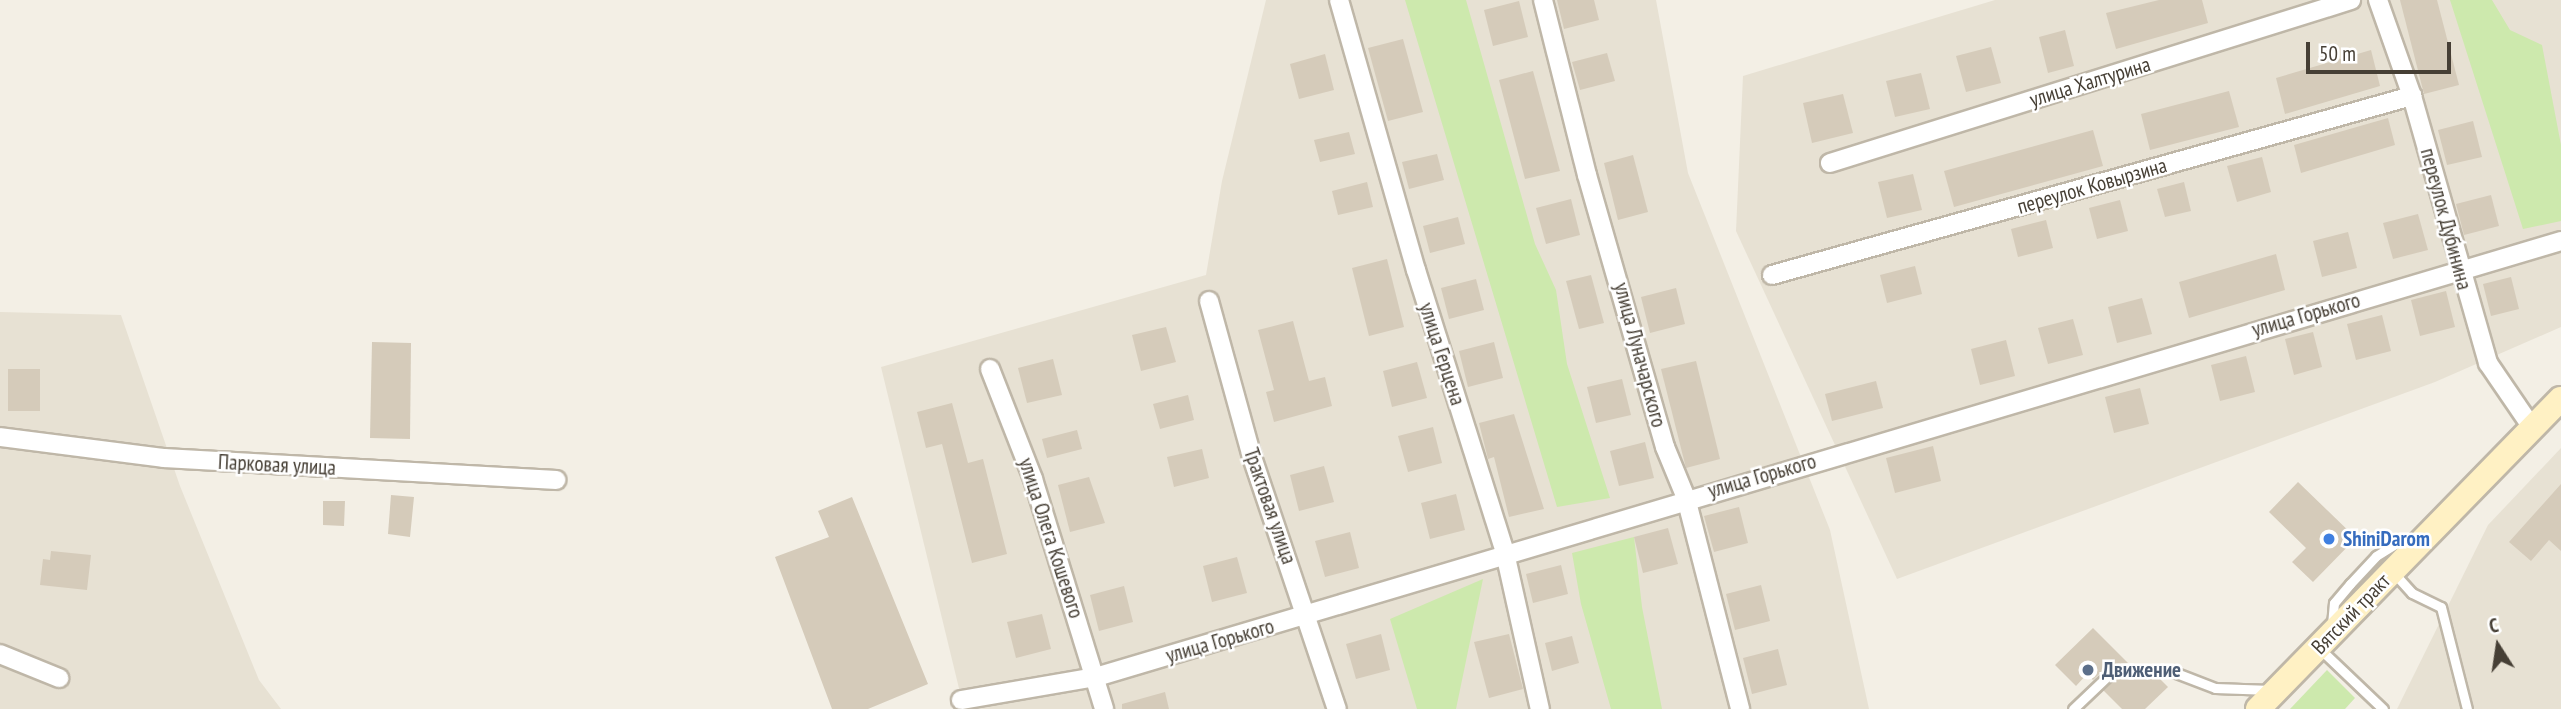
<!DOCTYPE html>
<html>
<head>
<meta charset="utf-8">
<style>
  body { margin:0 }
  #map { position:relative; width:2561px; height:709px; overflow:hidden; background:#f3efe5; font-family:"PT Sans Narrow",sans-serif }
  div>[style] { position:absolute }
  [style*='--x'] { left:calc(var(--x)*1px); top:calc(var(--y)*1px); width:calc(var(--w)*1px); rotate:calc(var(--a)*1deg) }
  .residential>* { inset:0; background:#e7e1d3 }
  .green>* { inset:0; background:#cde9ad }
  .building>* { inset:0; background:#d5cbba }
  .roads { filter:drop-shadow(2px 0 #bfb7a8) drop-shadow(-2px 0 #bfb7a8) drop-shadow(0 2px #bfb7a8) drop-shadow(0 -2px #bfb7a8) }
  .lane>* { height:9px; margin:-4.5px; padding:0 4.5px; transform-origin:4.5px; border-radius:4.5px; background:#fff }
  .street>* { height:18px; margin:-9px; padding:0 9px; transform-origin:9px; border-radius:9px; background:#fff }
  .secondary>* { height:24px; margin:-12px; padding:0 12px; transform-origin:12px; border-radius:12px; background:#fff1c4 }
  .dots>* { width:19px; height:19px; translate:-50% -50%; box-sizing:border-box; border:4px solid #fff; border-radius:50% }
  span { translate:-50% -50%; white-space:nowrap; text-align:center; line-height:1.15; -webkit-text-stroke:5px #fff; paint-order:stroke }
  .street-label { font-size:21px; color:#463f35 }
  .shop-label { font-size:21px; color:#366cbe; font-weight:700 }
  .left { translate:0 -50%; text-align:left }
  .service-label { font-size:21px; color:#4e5e75; font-weight:700 }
  .north { position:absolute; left:2463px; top:611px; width:70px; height:70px; -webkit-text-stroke:5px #fff; paint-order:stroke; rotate:348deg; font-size:19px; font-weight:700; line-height:28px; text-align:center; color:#463f35 }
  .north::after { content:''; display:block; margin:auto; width:24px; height:32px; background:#463f35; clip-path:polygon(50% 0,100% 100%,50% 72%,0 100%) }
  .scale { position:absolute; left:2306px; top:42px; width:145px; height:32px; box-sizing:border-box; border:4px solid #463f35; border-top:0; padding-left:9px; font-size:21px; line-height:24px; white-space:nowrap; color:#463f35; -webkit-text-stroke:5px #fff; paint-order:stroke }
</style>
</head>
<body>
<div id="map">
  <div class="residential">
    <div style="clip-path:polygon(1266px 0,1656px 0,1688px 173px,1830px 530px,1869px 709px,964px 709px,881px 367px,1206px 275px,1222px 181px)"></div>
    <div style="clip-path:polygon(1995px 0,2561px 0,2561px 327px,2435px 382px,1897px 579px,1736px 231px,1743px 76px)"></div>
    <div style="clip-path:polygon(0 312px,121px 315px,180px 486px,259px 680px,281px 709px,0 709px)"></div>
    <div style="clip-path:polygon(2561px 448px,2561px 709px,2397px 709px,2488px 525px)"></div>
  </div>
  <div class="green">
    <div style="clip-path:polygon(1405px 0,1466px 0,1535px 244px,1556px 290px,1567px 364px,1610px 498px,1557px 507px)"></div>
    <div style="clip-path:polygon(2450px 0,2492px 0,2510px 30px,2542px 45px,2561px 145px,2561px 221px,2523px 229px)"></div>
    <div style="clip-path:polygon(1634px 537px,1642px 607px,1662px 709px,1611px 709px,1581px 604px,1572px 553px)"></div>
    <div style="clip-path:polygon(1483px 579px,1456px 709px,1417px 709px,1390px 619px)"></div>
    <div style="clip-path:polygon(2327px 670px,2355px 698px,2345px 709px,2290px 709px)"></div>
  </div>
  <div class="building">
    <div style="clip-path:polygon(1557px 0,1594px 0,1599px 20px,1564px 29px)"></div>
    <div style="clip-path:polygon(2159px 0,2202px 0,2208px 23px,2116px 49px,2106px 13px)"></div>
    <div style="clip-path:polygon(2400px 0,2437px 0,2459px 85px,2424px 94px)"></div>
    <div style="clip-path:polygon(1519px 1px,1528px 37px,1493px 46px,1484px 10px)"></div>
    <div style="clip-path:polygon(2065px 30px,2074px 66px,2048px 73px,2039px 37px)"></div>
    <div style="clip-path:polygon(1403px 39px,1423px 112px,1388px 121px,1368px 48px)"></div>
    <div style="clip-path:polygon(1991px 47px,2001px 83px,1966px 92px,1956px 56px)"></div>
    <div style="clip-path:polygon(2371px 50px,2380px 86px,2285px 114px,2276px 78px)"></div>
    <div style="clip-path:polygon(1607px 53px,1615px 81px,1580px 90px,1572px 62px)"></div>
    <div style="clip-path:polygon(1325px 54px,1334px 90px,1299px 99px,1290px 64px)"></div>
    <div style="clip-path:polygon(1533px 71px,1560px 171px,1525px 179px,1499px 80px)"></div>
    <div style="clip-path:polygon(1921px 73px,1930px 109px,1895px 117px,1886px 81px)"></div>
    <div style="clip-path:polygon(2229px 91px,2239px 127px,2150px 150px,2141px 114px)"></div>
    <div style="clip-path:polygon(1843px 94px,1853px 133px,1812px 143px,1803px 103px)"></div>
    <div style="clip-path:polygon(2388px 118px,2395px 145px,2301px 173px,2294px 145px)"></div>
    <div style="clip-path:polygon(2473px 121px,2482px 157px,2447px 165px,2438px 130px)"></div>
    <div style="clip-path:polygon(2093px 130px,2103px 166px,1954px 207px,1944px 171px)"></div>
    <div style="clip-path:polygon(1349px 132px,1355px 154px,1320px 162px,1314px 140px)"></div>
    <div style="clip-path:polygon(1437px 154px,1444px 180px,1409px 189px,1402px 162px)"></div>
    <div style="clip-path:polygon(1633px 155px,1648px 212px,1618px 220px,1604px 163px)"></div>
    <div style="clip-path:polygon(2262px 157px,2271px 192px,2237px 202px,2227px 166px)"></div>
    <div style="clip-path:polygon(1913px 174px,1922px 210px,1887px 218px,1878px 182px)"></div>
    <div style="clip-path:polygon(1367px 182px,1373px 207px,1338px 215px,1332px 191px)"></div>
    <div style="clip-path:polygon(2184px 182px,2191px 211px,2165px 217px,2157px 189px)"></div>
    <div style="clip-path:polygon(2491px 195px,2499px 226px,2464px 235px,2456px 204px)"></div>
    <div style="clip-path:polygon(1571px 199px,1580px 235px,1546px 244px,1536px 208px)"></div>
    <div style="clip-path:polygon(2120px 200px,2128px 231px,2097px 239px,2089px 208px)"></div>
    <div style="clip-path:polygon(2418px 214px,2428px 250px,2393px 259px,2383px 223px)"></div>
    <div style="clip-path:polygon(1458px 217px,1465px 244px,1430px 253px,1423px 226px)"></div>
    <div style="clip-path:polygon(2046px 220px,2053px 248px,2018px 257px,2011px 229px)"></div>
    <div style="clip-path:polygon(2348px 232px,2357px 268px,2322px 277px,2313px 241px)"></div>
    <div style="clip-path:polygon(2276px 254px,2285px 290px,2189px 318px,2179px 282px)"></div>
    <div style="clip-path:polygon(1387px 259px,1404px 327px,1369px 336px,1352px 268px)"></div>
    <div style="clip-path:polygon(1915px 266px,1922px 294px,1887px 303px,1880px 275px)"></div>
    <div style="clip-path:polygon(1591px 275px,1604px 323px,1579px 329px,1566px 281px)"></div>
    <div style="clip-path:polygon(2511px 277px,2519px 309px,2491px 316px,2483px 284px)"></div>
    <div style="clip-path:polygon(1476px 279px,1484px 310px,1449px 319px,1441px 288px)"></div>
    <div style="clip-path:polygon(1676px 288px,1685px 324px,1650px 333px,1641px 297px)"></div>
    <div style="clip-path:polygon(2446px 291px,2455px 327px,2420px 336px,2411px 300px)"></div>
    <div style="clip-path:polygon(2142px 298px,2152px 334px,2117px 343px,2108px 307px)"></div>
    <div style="clip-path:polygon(2382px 315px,2391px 351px,2356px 360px,2347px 324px)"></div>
    <div style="clip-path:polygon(2073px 319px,2083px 355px,2048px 364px,2038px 328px)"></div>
    <div style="clip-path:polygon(1293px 321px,1309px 381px,1325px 377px,1332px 406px,1274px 422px,1266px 392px,1274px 390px,1258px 330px)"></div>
    <div style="clip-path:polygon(1166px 327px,1176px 362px,1141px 371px,1132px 335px)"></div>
    <div style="clip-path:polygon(2313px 332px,2322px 367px,2294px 375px,2285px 339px)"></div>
    <div style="clip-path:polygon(2006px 340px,2015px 376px,1980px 385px,1971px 349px)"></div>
    <div style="clip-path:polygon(372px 342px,411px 343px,410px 439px,370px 438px)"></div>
    <div style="clip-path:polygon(1494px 342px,1503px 378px,1468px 387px,1459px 351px)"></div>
    <div style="clip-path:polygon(2246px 356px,2255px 392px,2220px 401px,2211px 365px)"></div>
    <div style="clip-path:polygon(1053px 359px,1062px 395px,1027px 403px,1018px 368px)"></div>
    <div style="clip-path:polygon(1696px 361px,1720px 459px,1686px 468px,1661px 369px)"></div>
    <div style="clip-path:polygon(1417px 362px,1427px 398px,1392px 407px,1383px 371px)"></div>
    <div style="clip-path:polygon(8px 369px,40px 369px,40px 411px,8px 411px)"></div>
    <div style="clip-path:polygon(1622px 379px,1631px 415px,1596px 423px,1587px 387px)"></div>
    <div style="clip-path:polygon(1876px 381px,1883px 408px,1832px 421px,1825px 394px)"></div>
    <div style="clip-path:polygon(2140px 388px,2149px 424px,2114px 433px,2105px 397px)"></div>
    <div style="clip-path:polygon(1188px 395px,1194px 420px,1160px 429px,1153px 404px)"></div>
    <div style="clip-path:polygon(952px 403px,968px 463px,983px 459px,1007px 554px,972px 563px,942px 444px,926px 448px,917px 412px)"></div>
    <div style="clip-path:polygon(1514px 414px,1544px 509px,1509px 517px,1494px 457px,1488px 459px,1479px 423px)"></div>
    <div style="clip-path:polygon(1433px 427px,1442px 463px,1408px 472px,1398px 436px)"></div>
    <div style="clip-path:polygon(1077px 430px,1082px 449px,1047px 458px,1042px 439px)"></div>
    <div style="clip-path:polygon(1645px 442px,1654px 478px,1619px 486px,1610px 451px)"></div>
    <div style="clip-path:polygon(1933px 446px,1941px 481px,1895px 493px,1886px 458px)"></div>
    <div style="clip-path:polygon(1202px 449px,1209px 478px,1174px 487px,1167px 457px)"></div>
    <div style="clip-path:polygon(1324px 466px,1334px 502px,1299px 511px,1290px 475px)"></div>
    <div style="clip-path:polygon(1089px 477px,1105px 523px,1070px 532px,1058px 485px)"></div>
    <div style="clip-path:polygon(2298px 482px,2356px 538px,2313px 582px,2292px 562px,2306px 548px,2269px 512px)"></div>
    <div style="clip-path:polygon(2561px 484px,2561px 551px,2549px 540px,2531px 561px,2509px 542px)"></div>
    <div style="clip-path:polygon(1456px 494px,1465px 530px,1430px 539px,1421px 503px)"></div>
    <div style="clip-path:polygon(391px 495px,414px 497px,410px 537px,388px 534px)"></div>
    <div style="clip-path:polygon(852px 497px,928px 684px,868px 709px,832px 709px,775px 557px,829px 537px,818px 511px)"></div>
    <div style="clip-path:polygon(323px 501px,345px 501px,344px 526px,323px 525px)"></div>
    <div style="clip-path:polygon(1739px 507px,1748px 543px,1714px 552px,1704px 516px)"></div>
    <div style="clip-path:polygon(1668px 528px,1678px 564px,1643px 573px,1634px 537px)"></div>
    <div style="clip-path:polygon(1350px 532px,1359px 568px,1325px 577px,1315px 541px)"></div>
    <div style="clip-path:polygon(51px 551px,91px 555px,87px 590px,40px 585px,43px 559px,50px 560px)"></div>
    <div style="clip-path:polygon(1237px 557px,1247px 593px,1212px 602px,1203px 566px)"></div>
    <div style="clip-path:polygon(1561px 565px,1568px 594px,1533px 603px,1526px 574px)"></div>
    <div style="clip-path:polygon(1761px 585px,1770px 621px,1735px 630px,1726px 594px)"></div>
    <div style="clip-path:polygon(1124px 586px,1133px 622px,1099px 631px,1090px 595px)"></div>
    <div style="clip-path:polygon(1042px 614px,1051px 649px,1016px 658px,1007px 622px)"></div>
    <div style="clip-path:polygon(2093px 628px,2128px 663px,2110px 664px,2093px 680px,2087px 674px,2076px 686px,2055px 665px)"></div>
    <div style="clip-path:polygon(1381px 634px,1390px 670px,1356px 679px,1346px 644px)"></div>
    <div style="clip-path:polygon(1509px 634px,1523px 689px,1489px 698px,1474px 642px)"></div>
    <div style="clip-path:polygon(1572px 636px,1579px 663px,1552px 671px,1545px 643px)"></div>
    <div style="clip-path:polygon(1778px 649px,1787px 685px,1752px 694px,1743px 658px)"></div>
    <div style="clip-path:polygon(2117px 677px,2159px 678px,2168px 687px,2145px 709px,2122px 709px,2103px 690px)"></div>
    <div style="clip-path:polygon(1165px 692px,1169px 709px,1122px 709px,1122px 704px)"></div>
  </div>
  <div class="roads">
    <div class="lane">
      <div style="--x:2393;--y:572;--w:28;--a:48"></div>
      <div style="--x:2412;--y:593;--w:32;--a:26"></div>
      <div style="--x:2441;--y:607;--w:105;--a:75.7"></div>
      <div style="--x:2332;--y:625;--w:22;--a:-85"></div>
      <div style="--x:2334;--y:603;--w:25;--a:-50"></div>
      <div style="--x:2350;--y:584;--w:38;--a:-47"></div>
      <div style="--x:2376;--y:556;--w:26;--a:-32"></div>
      <div style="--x:2398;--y:542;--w:17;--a:-13"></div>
      <div style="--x:2320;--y:649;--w:87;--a:43.6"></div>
      <div style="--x:2073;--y:709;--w:57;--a:-43.6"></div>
      <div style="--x:2114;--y:670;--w:57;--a:1"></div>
      <div style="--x:2171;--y:671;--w:47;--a:21.1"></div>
      <div style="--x:2215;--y:688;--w:56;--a:2"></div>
    </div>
    <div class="street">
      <div style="--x:1339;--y:0;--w:281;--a:74.1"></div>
      <div style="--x:1416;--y:270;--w:297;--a:72.5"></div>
      <div style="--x:1505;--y:553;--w:160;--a:77.4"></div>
      <div style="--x:1543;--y:0;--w:180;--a:75.9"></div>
      <div style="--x:1587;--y:175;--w:283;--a:74"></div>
      <div style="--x:1665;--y:447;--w:55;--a:67.6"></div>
      <div style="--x:1686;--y:498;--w:218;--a:75.6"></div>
      <div style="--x:2378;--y:0;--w:102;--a:70.5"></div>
      <div style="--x:2412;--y:96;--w:278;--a:74.1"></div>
      <div style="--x:2488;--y:363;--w:80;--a:55.7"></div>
      <div style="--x:1830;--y:163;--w:546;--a:-17.37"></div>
      <div style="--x:1772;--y:275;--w:665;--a:-15.63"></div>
      <div style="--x:1209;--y:301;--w:162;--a:74.6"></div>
      <div style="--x:1252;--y:457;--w:266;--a:71.4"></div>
      <div style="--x:990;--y:369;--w:118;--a:68.6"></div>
      <div style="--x:1033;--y:479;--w:241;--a:72.8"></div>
      <div style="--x:0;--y:437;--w:165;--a:7.3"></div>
      <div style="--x:164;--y:458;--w:393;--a:3.2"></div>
      <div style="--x:0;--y:654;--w:64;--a:22.1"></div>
      <div style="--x:961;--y:700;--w:137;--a:-9.7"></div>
      <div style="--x:1096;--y:677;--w:1529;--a:-16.57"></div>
    </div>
    <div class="secondary">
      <div style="--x:2258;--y:709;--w:433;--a:-45.7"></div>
    </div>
  </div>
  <div class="dots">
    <div style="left:2329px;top:539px;background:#3f7fe0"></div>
    <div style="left:2088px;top:670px;background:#5c6f8a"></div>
  </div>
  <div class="street-label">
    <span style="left:2090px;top:82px;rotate:-17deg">улица Халтурина</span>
    <span style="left:2092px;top:186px;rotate:-16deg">переулок Ковырзина</span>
    <span style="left:2446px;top:219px;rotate:75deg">переулок Дубинина</span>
    <span style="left:2306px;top:315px;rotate:-16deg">улица Горького</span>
    <span style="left:1442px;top:354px;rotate:72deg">улица Герцена</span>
    <span style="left:1640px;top:355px;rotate:75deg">улица Луначарского</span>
    <span style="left:277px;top:465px;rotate:3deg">Парковая улица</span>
    <span style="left:1762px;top:476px;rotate:-16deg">улица Горького</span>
    <span style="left:1270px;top:506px;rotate:71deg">Трактовая улица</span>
    <span style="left:1051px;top:538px;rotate:72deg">улица Олега Кошевого</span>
    <span style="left:2351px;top:614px;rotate:-46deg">Вятский тракт</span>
    <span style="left:1220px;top:641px;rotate:-16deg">улица Горького</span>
  </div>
  <div class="shop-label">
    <span class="left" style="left:2343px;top:539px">ShiniDarom</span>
  </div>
  <div class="service-label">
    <span class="left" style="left:2102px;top:670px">Движение</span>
  </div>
  <div class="north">С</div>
  <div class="scale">50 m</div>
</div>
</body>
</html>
